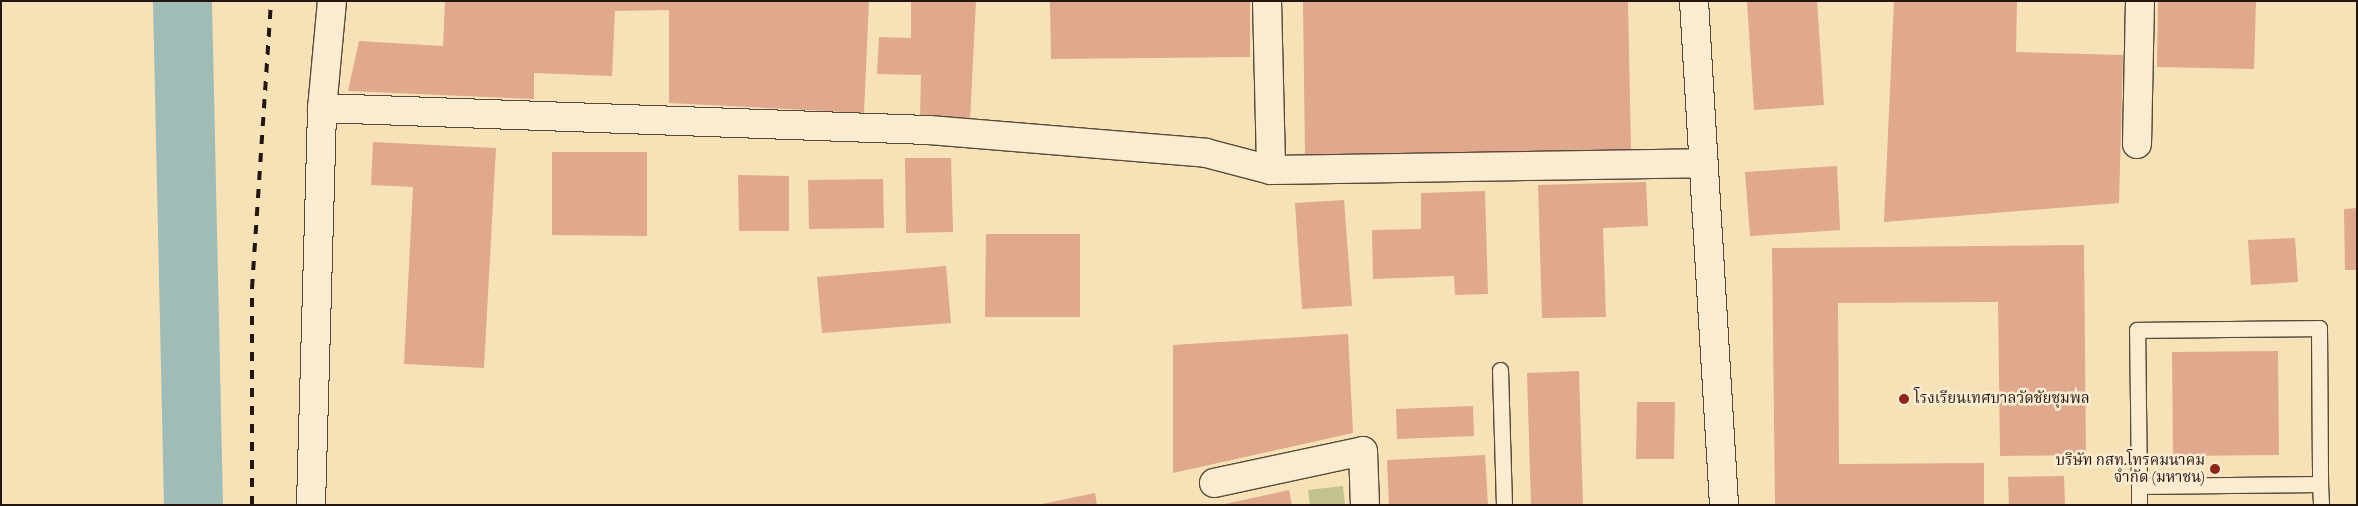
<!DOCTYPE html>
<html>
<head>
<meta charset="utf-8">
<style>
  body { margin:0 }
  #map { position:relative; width:2358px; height:506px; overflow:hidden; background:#f7e2b7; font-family:"IM FELL Double Pica","Noto Serif Thai",serif }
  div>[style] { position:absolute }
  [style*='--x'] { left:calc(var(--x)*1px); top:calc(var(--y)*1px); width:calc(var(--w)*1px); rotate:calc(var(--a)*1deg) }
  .green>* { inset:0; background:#c1c28c }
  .river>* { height:59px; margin:-29.5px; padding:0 29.5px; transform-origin:29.5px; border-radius:29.5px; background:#9fbcb7 }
  .building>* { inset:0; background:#e0a88c }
  .roads { filter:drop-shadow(1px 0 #58493a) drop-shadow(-1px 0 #58493a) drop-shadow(0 1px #58493a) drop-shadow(0 -1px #58493a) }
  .lane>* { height:15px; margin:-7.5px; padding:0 7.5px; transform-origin:7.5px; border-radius:7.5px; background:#faecd0 }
  .street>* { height:28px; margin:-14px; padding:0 14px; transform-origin:14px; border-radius:14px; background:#faecd0 }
  .rail>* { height:4px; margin-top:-2px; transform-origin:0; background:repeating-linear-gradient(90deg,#231610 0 9px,transparent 0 18px) }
  .dots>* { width:14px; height:14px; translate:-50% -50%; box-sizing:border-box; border:2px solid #faecd0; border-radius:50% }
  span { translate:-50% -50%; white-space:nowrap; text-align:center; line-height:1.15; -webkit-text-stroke:5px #faecd0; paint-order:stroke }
  .poi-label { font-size:15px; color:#231610 }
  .left { translate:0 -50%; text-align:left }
  .right { translate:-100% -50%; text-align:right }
  .frame { position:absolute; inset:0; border:2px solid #231610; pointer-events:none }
</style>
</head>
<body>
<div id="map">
  <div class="green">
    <div style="clip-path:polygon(1343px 486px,1345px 505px,1310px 505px,1308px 490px)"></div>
  </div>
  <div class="river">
    <div style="--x:182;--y:1;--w:504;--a:88.75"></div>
  </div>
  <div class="building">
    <div style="clip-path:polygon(445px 1px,869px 1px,864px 113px,669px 103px,669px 10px,615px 11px,612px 76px,534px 73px,534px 99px,348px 91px,359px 41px,443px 46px)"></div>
    <div style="clip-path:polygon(911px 1px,976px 1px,970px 121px,920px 119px,921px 75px,877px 74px,879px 37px,911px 38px)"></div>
    <div style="clip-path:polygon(1050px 1px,1250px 1px,1250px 57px,1051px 59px)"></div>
    <div style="clip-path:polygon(1303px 1px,1628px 1px,1631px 151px,1305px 156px)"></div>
    <div style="clip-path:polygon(1747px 1px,1817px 1px,1824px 105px,1754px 110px)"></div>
    <div style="clip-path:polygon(1894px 1px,2017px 1px,2016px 52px,2123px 55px,2119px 203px,1884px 222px)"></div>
    <div style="clip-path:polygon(2158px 1px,2256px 1px,2254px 69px,2157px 67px)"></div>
    <div style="clip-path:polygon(373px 142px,496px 148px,484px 368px,404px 364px,413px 187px,371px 185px)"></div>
    <div style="clip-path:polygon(552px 152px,647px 152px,647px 236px,552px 235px)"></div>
    <div style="clip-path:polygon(905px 158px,951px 158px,953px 232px,906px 233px)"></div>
    <div style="clip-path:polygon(1837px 166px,1840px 230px,1750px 236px,1745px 172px)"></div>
    <div style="clip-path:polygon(738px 175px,789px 176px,789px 231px,739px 231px)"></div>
    <div style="clip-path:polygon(883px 179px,884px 228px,809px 229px,808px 180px)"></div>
    <div style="clip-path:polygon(1646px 182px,1648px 226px,1603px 228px,1606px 317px,1542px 318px,1538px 185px)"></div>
    <div style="clip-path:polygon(1485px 191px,1488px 294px,1455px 295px,1454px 276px,1373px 279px,1372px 230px,1421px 229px,1421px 193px)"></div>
    <div style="clip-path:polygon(1344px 200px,1352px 306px,1302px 309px,1295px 203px)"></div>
    <div style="clip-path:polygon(2357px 208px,2357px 270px,2345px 270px,2344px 209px)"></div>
    <div style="clip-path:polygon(986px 234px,1080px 234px,1080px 317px,985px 317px)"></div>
    <div style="clip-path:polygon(2295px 238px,2298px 282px,2251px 285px,2248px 240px)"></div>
    <div style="clip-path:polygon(2084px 245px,2086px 455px,2000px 456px,1998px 302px,1838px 303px,1839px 464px,1984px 463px,1984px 505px,1775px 505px,1772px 248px)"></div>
    <div style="clip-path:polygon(946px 266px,951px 323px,822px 333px,817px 277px)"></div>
    <div style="clip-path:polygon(1348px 334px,1353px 433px,1173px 473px,1173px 345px)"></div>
    <div style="clip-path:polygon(2278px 351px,2279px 455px,2173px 456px,2172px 352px)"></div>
    <div style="clip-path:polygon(1579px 371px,1583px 505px,1531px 505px,1527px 373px)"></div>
    <div style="clip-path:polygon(1637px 402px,1675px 402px,1674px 459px,1636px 459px)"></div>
    <div style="clip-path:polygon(1473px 406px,1474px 436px,1397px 439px,1396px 409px)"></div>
    <div style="clip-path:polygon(1485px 455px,1488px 505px,1389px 505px,1387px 460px)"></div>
    <div style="clip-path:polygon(2064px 476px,2065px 505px,2009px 505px,2008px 477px)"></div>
    <div style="clip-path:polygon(1289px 490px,1292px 505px,1225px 505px,1225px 504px)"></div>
    <div style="clip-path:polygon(1095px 493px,1097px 505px,1042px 505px,1042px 504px)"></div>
  </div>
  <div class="roads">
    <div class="lane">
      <div style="--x:1500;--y:370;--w:135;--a:88.3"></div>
      <div style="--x:2139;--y:486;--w:156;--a:-90.7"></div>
      <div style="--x:2137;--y:330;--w:182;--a:-0.6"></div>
      <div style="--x:2319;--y:328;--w:156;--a:89.6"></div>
      <div style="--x:2139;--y:505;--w:19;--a:-90"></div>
      <div style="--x:2139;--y:486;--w:181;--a:-0.6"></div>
      <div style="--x:2320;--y:484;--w:21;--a:87"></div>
    </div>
    <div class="street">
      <div style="--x:332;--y:1;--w:107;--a:95.3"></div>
      <div style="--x:322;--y:108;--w:607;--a:2.08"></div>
      <div style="--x:929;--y:130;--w:278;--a:4.7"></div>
      <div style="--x:1206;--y:153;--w:67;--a:14.7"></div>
      <div style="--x:1271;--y:170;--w:432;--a:-0.9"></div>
      <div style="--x:1267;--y:1;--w:169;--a:88.6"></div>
      <div style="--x:1694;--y:1;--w:505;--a:86.59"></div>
      <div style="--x:2137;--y:144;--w:143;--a:-88.8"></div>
      <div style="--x:1214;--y:483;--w:152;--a:-12.1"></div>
      <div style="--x:1363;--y:451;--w:54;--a:87.9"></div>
      <div style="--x:311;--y:505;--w:397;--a:-88.4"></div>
    </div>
  </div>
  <div class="rail">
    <div style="--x:252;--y:505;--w:217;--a:-90"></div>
    <div style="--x:252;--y:288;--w:288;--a:-86.2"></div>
  </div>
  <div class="dots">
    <div style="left:1904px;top:399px;background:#8f2418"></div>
    <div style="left:2215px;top:469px;background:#8f2418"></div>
  </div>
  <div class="poi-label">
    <span class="left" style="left:1914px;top:399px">โรงเรียนเทศบาลวัดชัยชุมพล</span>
    <span class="right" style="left:2205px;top:469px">บริษัท กสท.โทรคมนาคม<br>จำกัด (มหาชน)</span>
  </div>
  <div class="frame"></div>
</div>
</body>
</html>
